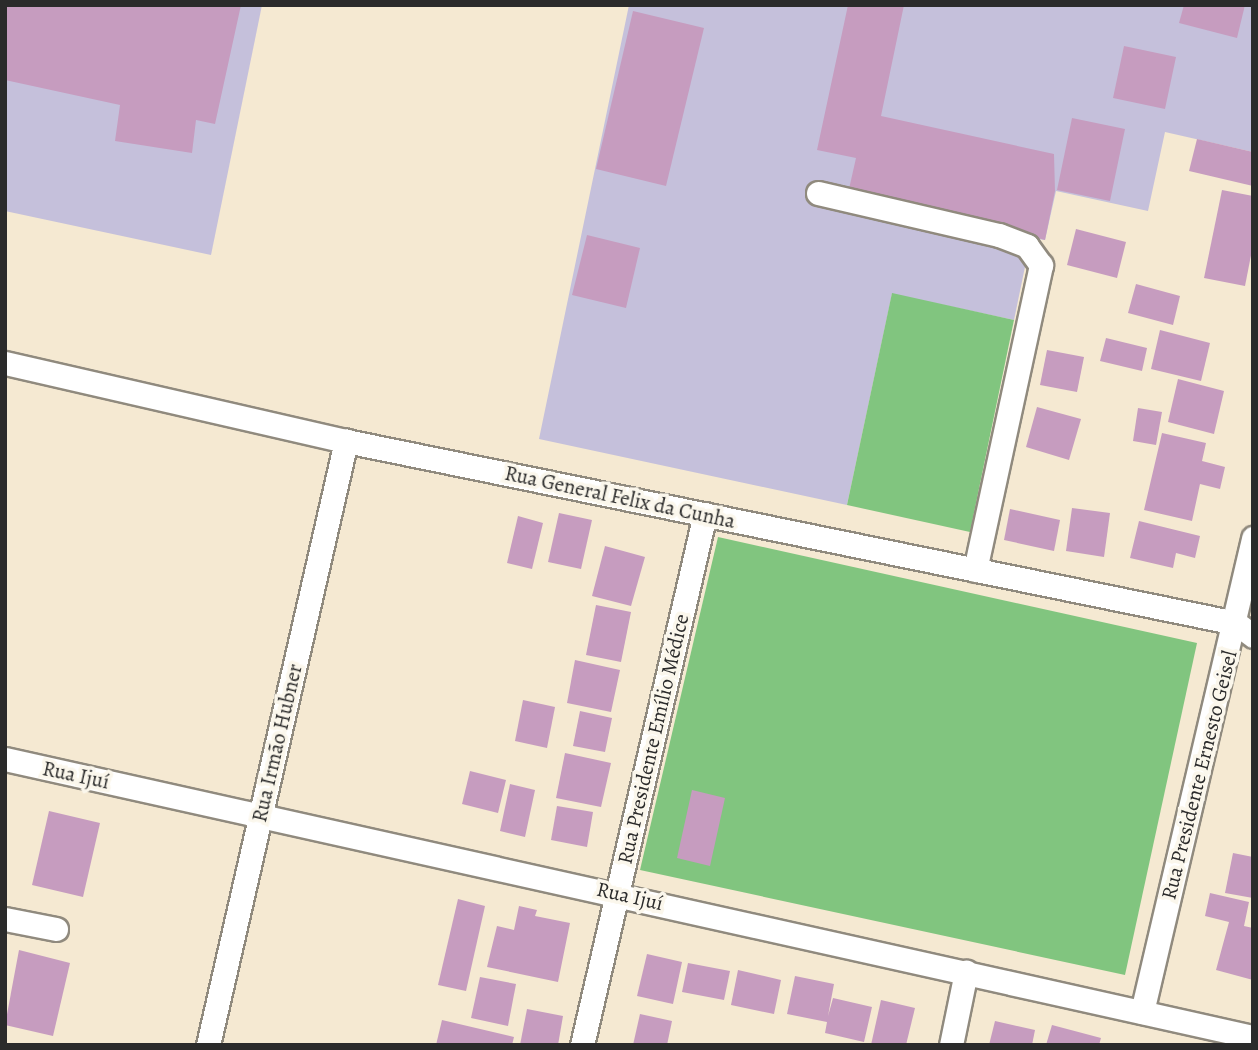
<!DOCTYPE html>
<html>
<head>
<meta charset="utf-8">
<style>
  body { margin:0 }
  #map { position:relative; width:1258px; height:1050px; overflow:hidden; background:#f5e9d2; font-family:Alegreya,serif }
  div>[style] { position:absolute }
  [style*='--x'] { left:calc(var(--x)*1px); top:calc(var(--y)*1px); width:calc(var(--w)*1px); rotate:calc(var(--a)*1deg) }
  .industrial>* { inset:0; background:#c5c0db }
  .green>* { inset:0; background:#81c57f }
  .building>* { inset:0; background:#c69cbf }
  .roads { filter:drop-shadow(2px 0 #908a7e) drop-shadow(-2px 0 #908a7e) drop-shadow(0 2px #908a7e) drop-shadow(0 -2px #908a7e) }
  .minor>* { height:23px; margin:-11.5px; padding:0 11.5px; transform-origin:11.5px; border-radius:11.5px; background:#fff }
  span { translate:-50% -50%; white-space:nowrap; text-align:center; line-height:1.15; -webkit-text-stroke:7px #fbf7ec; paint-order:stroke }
  .street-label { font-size:21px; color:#2b2b2b }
  .frame { position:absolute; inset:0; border:7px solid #2b2b2b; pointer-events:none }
</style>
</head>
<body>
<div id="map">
  <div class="industrial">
    <div style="clip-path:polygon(5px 5px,262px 5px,211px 255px,5px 211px)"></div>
    <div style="clip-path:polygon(629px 5px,1253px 5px,1253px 152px,1165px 132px,1148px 211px,1056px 191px,1045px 240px,1031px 238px,1014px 320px,892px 294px,847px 505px,539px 439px)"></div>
  </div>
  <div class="green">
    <div style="clip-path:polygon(892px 293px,1014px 320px,970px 532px,847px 505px)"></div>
    <div style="clip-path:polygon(718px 537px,1197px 643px,1125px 975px,640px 870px)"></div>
  </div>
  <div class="building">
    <div style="clip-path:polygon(5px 5px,241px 5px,215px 124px,196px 120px,192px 153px,115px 141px,120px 105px,5px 80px)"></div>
    <div style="clip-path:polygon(848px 5px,904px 5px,881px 116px,1054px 154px,1055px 191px,1045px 240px,849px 189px,856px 158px,817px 150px)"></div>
    <div style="clip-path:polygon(1184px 5px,1245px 5px,1237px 38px,1179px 23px)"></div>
    <div style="clip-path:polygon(633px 11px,704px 28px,666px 186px,596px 169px)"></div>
    <div style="clip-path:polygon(1124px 46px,1176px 57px,1165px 109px,1113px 98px)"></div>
    <div style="clip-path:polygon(1072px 118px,1125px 129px,1110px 201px,1057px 190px)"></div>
    <div style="clip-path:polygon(1197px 139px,1253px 152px,1253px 186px,1189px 171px)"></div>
    <div style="clip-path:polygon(1222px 190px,1253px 196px,1253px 245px,1245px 286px,1204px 278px)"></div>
    <div style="clip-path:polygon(1076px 229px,1126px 242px,1117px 278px,1067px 265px)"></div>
    <div style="clip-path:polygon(587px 235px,640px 248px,626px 308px,572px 295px)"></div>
    <div style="clip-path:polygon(1136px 284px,1180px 296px,1173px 325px,1128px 313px)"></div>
    <div style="clip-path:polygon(1160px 330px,1210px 343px,1201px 381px,1151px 369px)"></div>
    <div style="clip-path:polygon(1106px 338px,1147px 348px,1142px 371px,1100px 361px)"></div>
    <div style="clip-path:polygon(1047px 350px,1084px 357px,1077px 392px,1040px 385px)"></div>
    <div style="clip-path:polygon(1178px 379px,1224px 391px,1214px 434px,1168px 422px)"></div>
    <div style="clip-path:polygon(1037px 407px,1081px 419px,1069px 460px,1026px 447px)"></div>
    <div style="clip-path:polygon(1138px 408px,1162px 412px,1156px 445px,1133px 441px)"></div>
    <div style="clip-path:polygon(1162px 433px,1206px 443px,1202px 461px,1225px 467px,1220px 489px,1200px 484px,1192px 521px,1144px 510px)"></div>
    <div style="clip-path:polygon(1072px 508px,1110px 513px,1104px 557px,1066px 551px)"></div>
    <div style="clip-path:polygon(1010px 509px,1060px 520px,1054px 551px,1004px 540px)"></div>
    <div style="clip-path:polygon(559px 513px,592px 520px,581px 569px,548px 562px)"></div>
    <div style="clip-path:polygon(518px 516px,543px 523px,532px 569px,507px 563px)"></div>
    <div style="clip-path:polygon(1139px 521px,1200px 536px,1195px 558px,1176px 553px,1173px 568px,1130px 558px)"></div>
    <div style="clip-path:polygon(605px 546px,645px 557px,631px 606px,592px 596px)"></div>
    <div style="clip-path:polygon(596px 605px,631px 612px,621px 662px,586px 655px)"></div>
    <div style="clip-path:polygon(575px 660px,620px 670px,611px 712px,567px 703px)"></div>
    <div style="clip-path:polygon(523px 700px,555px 707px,547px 748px,515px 741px)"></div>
    <div style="clip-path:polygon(580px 711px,612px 718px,605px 752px,573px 746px)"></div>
    <div style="clip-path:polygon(565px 753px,611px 763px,601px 807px,556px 798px)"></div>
    <div style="clip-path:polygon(470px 771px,506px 780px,498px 813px,462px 804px)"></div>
    <div style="clip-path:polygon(510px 784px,535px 790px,525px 837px,500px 831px)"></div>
    <div style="clip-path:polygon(692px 790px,725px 798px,710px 866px,677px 858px)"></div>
    <div style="clip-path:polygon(557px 806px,593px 812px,587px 847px,551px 840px)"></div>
    <div style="clip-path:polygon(49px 811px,100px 823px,83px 897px,32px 885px)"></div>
    <div style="clip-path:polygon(1233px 853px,1253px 857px,1253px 898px,1225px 893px)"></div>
    <div style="clip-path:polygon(1210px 893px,1249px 902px,1244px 926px,1253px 928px,1253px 980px,1216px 970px,1229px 922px,1205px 916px)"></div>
    <div style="clip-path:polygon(458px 899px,485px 906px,466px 991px,438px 985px)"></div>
    <div style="clip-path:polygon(519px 906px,537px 910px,535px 916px,570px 923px,558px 982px,487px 967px,497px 926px,514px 930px)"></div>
    <div style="clip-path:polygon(19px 950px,70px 963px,53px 1036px,5px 1025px)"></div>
    <div style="clip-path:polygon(647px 954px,682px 962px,673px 1004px,637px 996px)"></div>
    <div style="clip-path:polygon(688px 963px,730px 971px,724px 1000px,682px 992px)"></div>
    <div style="clip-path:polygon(738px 970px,781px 980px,774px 1014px,731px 1005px)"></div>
    <div style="clip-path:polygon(795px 976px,834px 984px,828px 1016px,833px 998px,872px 1007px,864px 1042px,825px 1033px,827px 1022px,787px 1014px)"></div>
    <div style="clip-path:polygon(480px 977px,516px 984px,508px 1026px,471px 1018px)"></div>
    <div style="clip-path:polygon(881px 1000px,915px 1008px,906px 1045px,871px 1045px)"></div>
    <div style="clip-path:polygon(527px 1009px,563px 1016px,558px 1045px,520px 1045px)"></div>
    <div style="clip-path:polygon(640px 1014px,672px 1021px,667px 1045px,633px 1045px)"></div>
    <div style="clip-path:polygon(442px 1020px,514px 1037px,512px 1045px,436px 1045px)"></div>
    <div style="clip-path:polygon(995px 1021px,1035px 1030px,1032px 1045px,989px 1045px)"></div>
    <div style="clip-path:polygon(1052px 1025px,1101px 1038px,1099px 1045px,1046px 1045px)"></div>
  </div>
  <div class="roads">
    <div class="minor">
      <div style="--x:818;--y:193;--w:186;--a:13.1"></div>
      <div style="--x:999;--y:235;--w:30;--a:21"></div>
      <div style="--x:1027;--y:246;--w:24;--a:54"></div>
      <div style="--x:1041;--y:265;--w:312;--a:102.2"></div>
      <div style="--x:5;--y:363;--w:350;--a:12.9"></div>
      <div style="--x:346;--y:441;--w:908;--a:11.56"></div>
      <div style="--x:1236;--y:623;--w:21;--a:37"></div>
      <div style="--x:5;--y:759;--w:1279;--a:12.56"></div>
      <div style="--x:5;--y:919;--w:52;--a:11.1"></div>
      <div style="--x:1142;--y:1012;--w:487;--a:-76.8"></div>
      <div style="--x:208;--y:1045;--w:620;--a:-77.13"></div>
      <div style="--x:582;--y:1045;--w:545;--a:-76.96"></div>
      <div style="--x:951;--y:1045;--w:75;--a:-78.4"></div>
    </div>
  </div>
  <div class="street-label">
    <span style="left:620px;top:497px;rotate:12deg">Rua General Felix da Cunha</span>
    <span style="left:653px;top:739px;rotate:-77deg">Rua Presidente Emílio Médice</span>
    <span style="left:277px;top:743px;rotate:-77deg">Rua Irmão Hubner</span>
    <span style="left:76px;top:775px;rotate:12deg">Rua Ijuí</span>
    <span style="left:1199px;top:775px;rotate:-76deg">Rua Presidente Ernesto Geisel</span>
    <span style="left:630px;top:896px;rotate:13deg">Rua Ijuí</span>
  </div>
  <div class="frame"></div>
</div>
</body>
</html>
